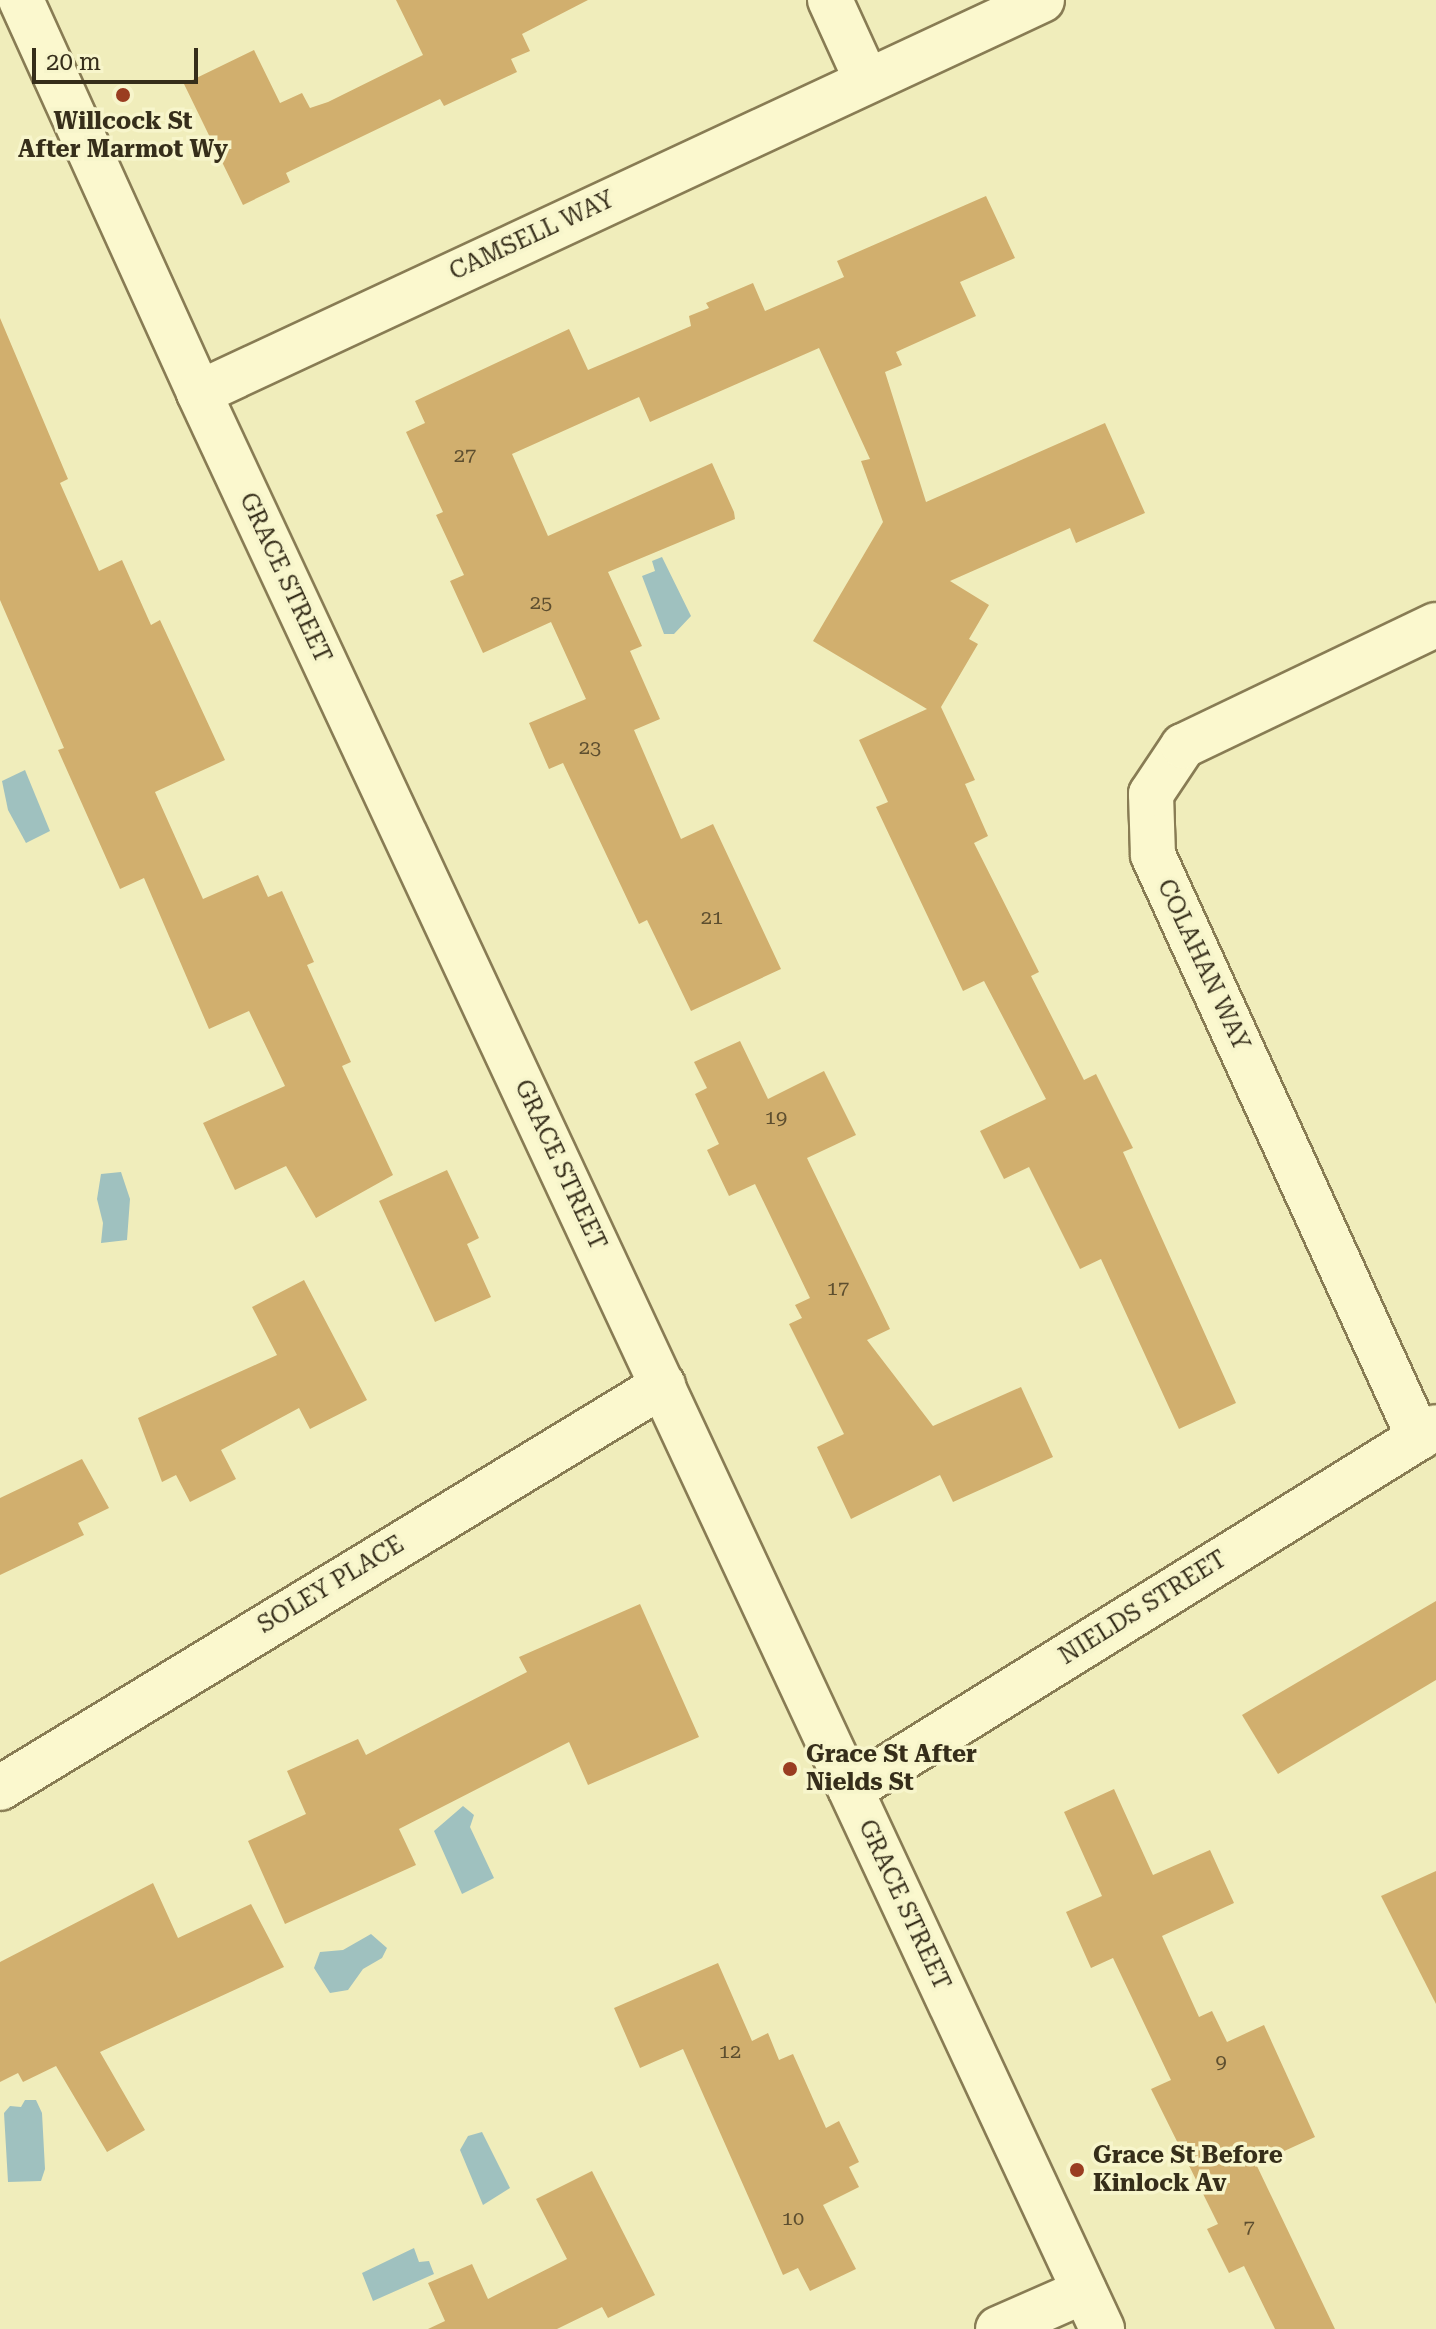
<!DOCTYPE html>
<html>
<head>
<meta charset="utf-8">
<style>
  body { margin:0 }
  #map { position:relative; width:1436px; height:2329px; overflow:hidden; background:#f0edbb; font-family:"Roboto Serif",serif }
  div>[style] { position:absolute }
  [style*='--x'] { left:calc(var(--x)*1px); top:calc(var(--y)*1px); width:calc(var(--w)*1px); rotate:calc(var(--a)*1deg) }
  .water>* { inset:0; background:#9fc1bf }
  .building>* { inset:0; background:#d1af6e }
  .roads { filter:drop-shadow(2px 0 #887c54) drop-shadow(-2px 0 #887c54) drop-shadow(0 2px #887c54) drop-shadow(0 -2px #887c54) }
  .minor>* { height:44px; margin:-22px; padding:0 22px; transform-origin:22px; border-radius:22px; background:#fbf8ce }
  .tertiary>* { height:44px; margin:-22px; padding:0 22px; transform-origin:22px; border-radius:22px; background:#fbf8ce }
  .dots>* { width:22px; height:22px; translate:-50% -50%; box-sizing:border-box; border:4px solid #f7f5cb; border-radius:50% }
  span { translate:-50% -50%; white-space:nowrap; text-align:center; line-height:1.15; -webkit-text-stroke:7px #f7f5cb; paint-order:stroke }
  .number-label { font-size:20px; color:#5d4e2f }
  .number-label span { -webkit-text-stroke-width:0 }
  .poi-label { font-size:24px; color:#362e1a; font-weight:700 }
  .left { translate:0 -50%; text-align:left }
  .street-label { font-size:24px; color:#362e1a }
  .scale { position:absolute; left:32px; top:48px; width:166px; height:36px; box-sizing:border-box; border:4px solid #362e1a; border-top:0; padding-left:10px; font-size:24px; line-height:28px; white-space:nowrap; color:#362e1a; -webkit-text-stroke:6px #f7f5cb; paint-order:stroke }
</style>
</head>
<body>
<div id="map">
  <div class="water">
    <div style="clip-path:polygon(662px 557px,691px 616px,674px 634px,664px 634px,642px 576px,655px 571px,652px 561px)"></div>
    <div style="clip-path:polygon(25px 770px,50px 831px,26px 843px,8px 810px,2px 781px)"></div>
    <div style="clip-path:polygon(121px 1172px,130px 1199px,127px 1240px,101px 1243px,103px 1223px,97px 1199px,101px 1174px)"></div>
    <div style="clip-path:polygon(463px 1806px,474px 1815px,470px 1827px,494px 1878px,462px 1894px,434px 1831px)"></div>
    <div style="clip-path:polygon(371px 1934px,387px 1948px,382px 1958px,363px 1969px,348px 1990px,330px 1993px,314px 1968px,320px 1952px,343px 1950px)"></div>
    <div style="clip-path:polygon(25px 2100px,36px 2100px,42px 2113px,45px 2169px,41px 2181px,8px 2182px,4px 2113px,10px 2106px,21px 2107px)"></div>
    <div style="clip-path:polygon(482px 2132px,510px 2188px,483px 2205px,460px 2150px,468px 2136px)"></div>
    <div style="clip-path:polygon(414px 2248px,419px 2262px,429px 2261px,434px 2274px,373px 2301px,362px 2273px)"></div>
  </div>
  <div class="building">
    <div style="clip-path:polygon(396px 0,588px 0,522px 34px,530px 51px,511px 59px,517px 72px,444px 106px,440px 99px,286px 173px,290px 182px,243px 205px,184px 84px,254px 50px,280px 103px,302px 93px,310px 108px,328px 102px,423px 55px)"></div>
    <div style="clip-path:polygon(986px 196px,1015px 258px,960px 282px,976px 316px,896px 352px,902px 365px,885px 372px,926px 502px,1105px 423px,1145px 513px,1076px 543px,1070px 528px,950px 581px,989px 605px,969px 639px,978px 644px,941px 707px,975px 780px,965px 784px,988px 836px,974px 843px,1039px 972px,1031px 976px,1084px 1080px,1096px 1074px,1133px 1148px,1123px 1152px,1236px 1403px,1179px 1429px,1101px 1259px,1080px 1269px,1029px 1167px,1004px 1179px,980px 1131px,1046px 1099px,984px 981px,963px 991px,876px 807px,888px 802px,859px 740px,927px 709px,813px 641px,883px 522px,861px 461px,870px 459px,819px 348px,650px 422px,639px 397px,512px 454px,548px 536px,712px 463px,734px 512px,735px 519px,608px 572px,642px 646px,630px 651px,660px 719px,634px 730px,681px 839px,713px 824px,781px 969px,691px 1011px,647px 920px,639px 924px,563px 763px,549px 769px,529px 723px,586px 699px,551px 622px,483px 653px,450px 581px,464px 575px,436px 515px,443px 512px,406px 432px,425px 423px,415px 401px,569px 329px,588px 370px,691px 326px,689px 316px,709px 308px,706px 303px,753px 283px,765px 311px,844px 277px,837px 261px)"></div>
    <div style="clip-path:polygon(0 318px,68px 479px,60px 483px,99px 571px,122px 560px,151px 625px,160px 620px,225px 760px,155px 792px,203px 899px,258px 875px,268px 897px,282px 891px,314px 962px,307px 965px,351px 1062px,342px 1066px,393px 1175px,316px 1218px,286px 1166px,235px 1190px,203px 1123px,285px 1086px,249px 1011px,209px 1029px,144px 878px,120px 889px,58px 750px,64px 748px,0 600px)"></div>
    <div style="clip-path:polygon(740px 1041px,768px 1099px,824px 1071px,856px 1135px,807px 1158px,890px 1329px,867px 1340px,933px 1426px,1021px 1387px,1053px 1457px,953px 1502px,940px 1475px,851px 1519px,817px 1447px,844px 1434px,789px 1324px,802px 1318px,795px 1305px,810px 1298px,755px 1184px,729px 1196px,707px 1150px,719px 1144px,695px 1094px,707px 1088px,694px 1062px)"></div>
    <div style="clip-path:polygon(447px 1170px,479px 1238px,467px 1244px,491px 1297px,435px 1322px,379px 1201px)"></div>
    <div style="clip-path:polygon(304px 1280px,367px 1400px,310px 1429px,299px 1408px,221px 1450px,236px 1479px,190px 1502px,176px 1475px,162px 1482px,138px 1418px,277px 1355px,252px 1307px)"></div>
    <div style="clip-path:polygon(82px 1459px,109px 1508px,78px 1523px,84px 1535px,0 1575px,0 1498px)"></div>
    <div style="clip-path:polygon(1436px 1601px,1436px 1680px,1278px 1774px,1242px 1715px)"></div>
    <div style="clip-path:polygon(640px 1604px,699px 1737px,588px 1785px,569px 1742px,399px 1829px,416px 1865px,285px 1924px,248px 1841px,306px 1814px,287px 1771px,358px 1739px,366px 1755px,527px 1672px,519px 1657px)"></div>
    <div style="clip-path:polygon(1114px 1789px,1153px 1875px,1210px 1850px,1234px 1903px,1162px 1936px,1199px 2017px,1212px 2011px,1227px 2042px,1264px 2025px,1315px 2137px,1256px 2164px,1335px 2329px,1275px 2329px,1244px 2266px,1229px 2273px,1207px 2229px,1218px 2224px,1151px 2089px,1171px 2080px,1113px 1958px,1091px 1968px,1066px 1912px,1102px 1896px,1064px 1812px)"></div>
    <div style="clip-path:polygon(1436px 1871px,1436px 2004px,1381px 1896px)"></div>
    <div style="clip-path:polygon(153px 1883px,178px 1938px,251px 1904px,284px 1967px,100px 2052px,145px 2130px,107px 2152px,56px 2066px,23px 2082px,18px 2073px,0 2082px,0 1962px)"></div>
    <div style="clip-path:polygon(718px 1963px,752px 2041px,768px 2033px,779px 2060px,793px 2054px,826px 2128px,839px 2121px,859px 2162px,849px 2167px,859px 2187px,823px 2205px,856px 2269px,810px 2291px,798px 2268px,783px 2275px,683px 2049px,640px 2068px,614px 2008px)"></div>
    <div style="clip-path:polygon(592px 2171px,655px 2295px,608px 2318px,602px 2307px,557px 2329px,428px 2329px,445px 2321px,428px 2283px,472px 2264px,488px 2299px,567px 2259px,536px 2199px)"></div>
  </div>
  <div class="roads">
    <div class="minor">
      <div style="--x:830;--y:0;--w:87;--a:65.5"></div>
      <div style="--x:199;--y:393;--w:930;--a:-24.99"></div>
      <div style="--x:1419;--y:1438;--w:641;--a:-114.53"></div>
      <div style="--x:1153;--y:855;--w:61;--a:-91.9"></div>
      <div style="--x:1151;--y:794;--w:58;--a:-56.3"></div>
      <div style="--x:1183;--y:746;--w:280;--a:-25.6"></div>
      <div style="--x:0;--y:1788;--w:776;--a:-31.29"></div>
      <div style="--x:851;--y:1790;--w:688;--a:-31.82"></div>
    </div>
    <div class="tertiary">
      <div style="--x:21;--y:0;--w:431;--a:65.6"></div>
      <div style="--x:199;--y:393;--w:2136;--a:64.99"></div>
      <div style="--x:998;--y:2329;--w:94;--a:-23.8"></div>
    </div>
  </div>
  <div class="dots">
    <div style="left:123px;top:95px;background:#9a3d21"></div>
    <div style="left:790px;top:1769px;background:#9a3d21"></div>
    <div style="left:1077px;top:2170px;background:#9a3d21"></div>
  </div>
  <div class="number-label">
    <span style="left:465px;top:455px">27</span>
    <span style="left:541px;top:602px">25</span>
    <span style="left:590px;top:747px">23</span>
    <span style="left:712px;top:917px">21</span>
    <span style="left:776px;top:1117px">19</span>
    <span style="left:838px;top:1288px">17</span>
    <span style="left:730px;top:2051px">12</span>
    <span style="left:1221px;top:2061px">9</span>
    <span style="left:793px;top:2218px">10</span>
    <span style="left:1249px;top:2227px">7</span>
  </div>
  <div class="poi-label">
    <span style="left:123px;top:136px">Willcock St<br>After Marmot Wy</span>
    <span class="left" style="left:806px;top:1769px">Grace St After<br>Nields St</span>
    <span class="left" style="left:1093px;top:2170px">Grace St Before<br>Kinlock Av</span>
  </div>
  <div class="street-label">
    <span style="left:532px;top:236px;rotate:-25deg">CAMSELL WAY</span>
    <span style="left:285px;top:578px;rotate:65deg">GRACE STREET</span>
    <span style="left:1203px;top:965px;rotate:65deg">COLAHAN WAY</span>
    <span style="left:560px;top:1165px;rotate:65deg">GRACE STREET</span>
    <span style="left:331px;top:1585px;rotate:-31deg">SOLEY PLACE</span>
    <span style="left:1143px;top:1608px;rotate:-32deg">NIELDS STREET</span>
    <span style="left:904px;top:1905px;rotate:65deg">GRACE STREET</span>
  </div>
  <div class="scale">20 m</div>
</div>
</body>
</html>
